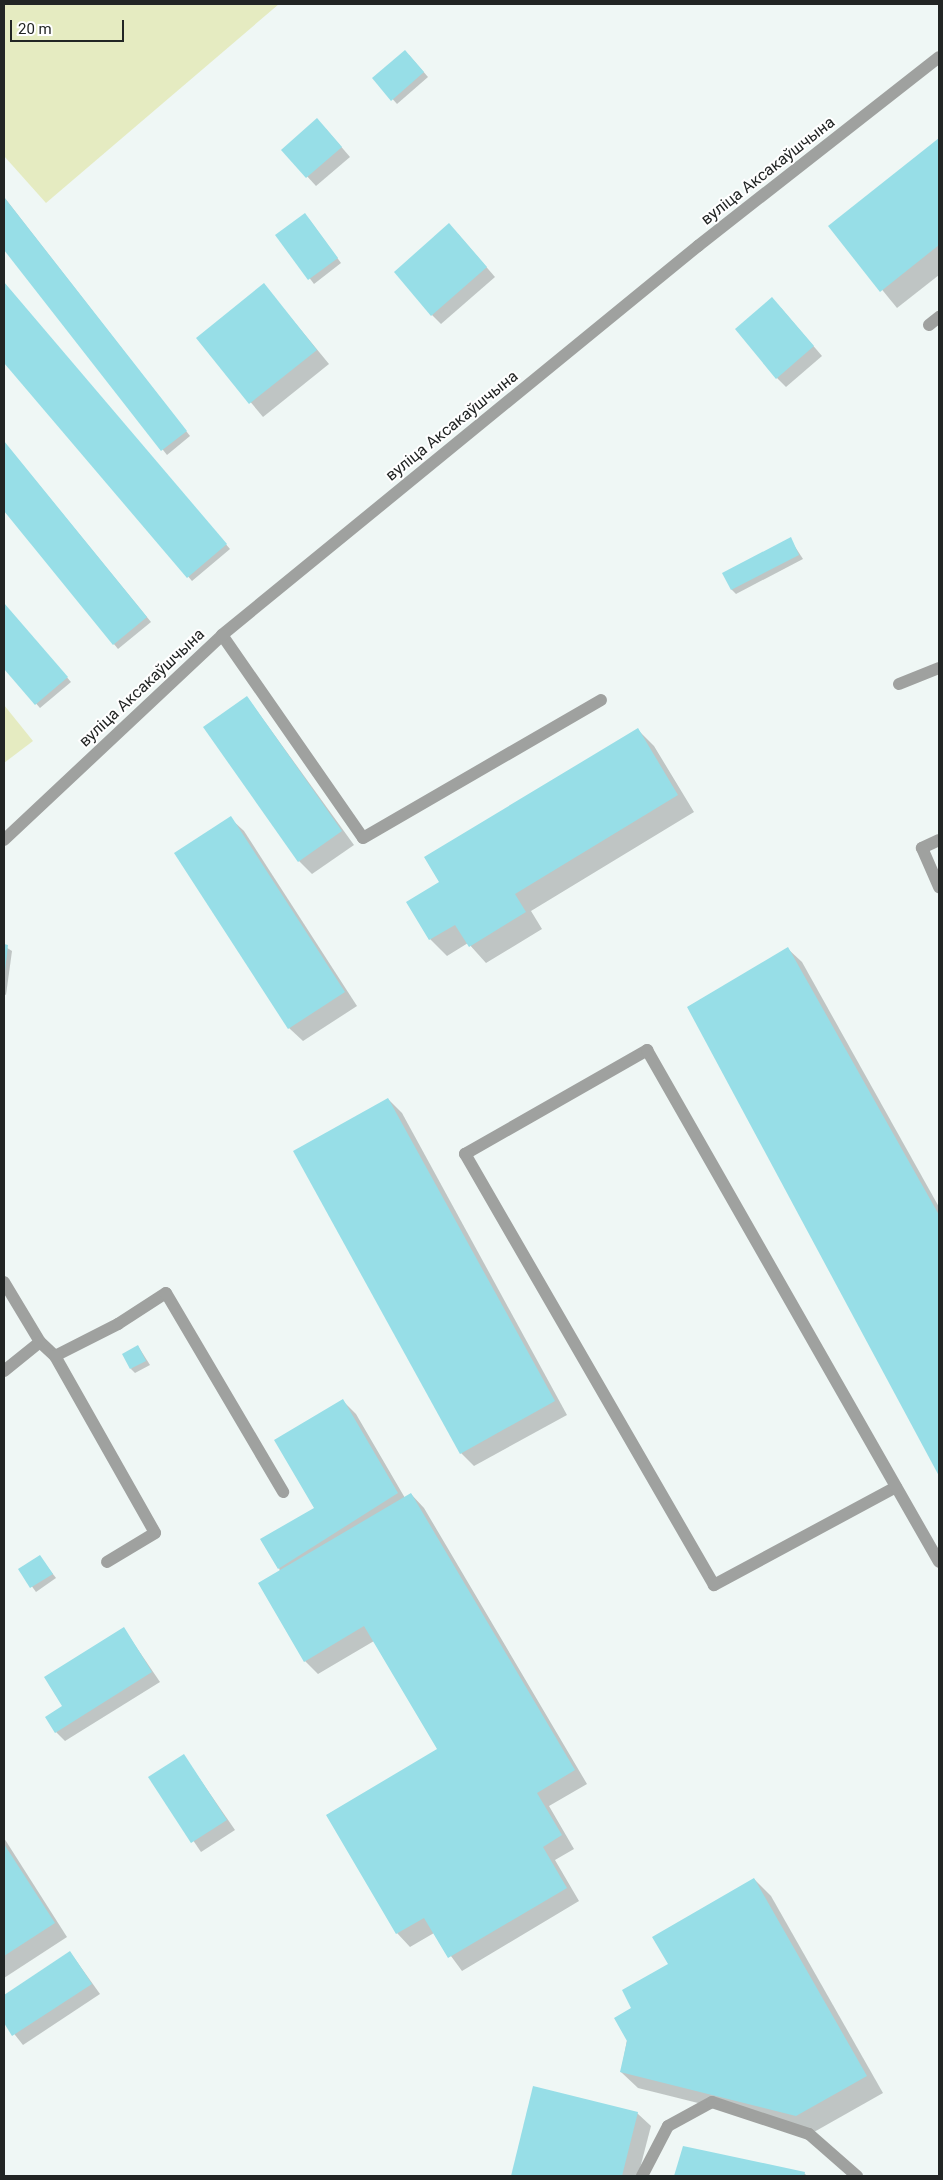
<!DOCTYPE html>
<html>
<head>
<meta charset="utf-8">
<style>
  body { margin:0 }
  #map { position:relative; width:943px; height:2180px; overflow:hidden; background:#eff7f5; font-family:Roboto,sans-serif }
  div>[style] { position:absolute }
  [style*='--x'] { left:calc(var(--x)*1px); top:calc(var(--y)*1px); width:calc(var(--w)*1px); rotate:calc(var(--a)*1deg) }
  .green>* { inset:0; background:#e5ebc1 }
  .shadow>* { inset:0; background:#0003 }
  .building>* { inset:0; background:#97dee7 }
  .minor>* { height:12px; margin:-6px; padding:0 6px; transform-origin:6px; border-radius:6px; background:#9fa19f }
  span { translate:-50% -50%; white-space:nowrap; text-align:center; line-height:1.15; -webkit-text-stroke:4px #fff; paint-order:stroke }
  .street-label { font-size:16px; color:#222524 }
  .frame { position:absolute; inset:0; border:5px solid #222524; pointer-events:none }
  .scale { position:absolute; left:10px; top:20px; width:114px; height:22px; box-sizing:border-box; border:2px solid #222524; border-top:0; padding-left:6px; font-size:15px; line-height:18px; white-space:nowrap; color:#222524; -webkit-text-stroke:4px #fff; paint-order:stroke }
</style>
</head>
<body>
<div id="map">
  <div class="green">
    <div style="clip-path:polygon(4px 4px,279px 4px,46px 203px,4px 156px)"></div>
    <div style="clip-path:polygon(4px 705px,33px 741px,4px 763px)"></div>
  </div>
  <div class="shadow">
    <div style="clip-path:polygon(409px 55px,428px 77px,397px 104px,374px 78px)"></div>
    <div style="clip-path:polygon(326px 129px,350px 157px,316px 186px,283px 150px)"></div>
    <div style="clip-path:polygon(939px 140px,939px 275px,897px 308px,830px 226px)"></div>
    <div style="clip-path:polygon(4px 197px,190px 436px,167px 455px,4px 248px)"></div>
    <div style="clip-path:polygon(309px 219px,341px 263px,314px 284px,277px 235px)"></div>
    <div style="clip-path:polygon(458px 234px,495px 277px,441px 324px,432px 315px)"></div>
    <div style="clip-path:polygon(4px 283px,230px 549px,192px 581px,4px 361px)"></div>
    <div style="clip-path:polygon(264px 285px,329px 364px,263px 417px,197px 338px)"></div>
    <div style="clip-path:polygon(781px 308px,822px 356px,786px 387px,777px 378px)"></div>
    <div style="clip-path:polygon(4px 442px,151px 622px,118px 649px,4px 510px)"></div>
    <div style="clip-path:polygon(790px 539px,803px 559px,736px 594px,732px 590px,724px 574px)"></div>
    <div style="clip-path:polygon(4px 604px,71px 682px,40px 708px,4px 667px)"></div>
    <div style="clip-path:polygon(247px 697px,354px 845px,312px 874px,299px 861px)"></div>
    <div style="clip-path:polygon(638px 730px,654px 746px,694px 812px,531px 911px,542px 929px,486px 963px,468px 943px,447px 956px,430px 939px,441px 882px)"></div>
    <div style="clip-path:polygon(230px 818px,244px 831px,357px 1006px,303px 1041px,289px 1028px)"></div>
    <div style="clip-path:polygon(4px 946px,12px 951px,6px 995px,4px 994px)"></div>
    <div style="clip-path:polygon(788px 949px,802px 962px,939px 1207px,939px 1474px,688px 1007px)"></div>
    <div style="clip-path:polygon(388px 1099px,402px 1113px,567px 1415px,474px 1466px,461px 1453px)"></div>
    <div style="clip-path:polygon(138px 1346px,150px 1365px,135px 1373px,131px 1369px)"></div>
    <div style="clip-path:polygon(343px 1401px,356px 1414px,405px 1498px,411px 1494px,424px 1508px,587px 1784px,549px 1806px,574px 1849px,555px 1860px,579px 1901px,462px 1971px,434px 1933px,410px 1947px,397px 1933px,327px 1815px,439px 1750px,374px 1641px,318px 1674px,305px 1661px,279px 1568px,317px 1513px)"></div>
    <div style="clip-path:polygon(40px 1557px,56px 1578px,36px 1592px,20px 1570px)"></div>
    <div style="clip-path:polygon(124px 1629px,160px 1682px,65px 1741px,56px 1732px,64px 1706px)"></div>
    <div style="clip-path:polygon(184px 1756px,235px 1830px,201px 1852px,150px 1777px)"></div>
    <div style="clip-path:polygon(4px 1838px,67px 1937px,4px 1978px)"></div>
    <div style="clip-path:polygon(754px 1879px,771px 1896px,883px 2093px,814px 2132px,638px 2088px,621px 2072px,633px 2008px)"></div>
    <div style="clip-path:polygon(70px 1952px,100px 1994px,23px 2045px,4px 2021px,4px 1996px)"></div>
    <div style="clip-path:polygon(534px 2087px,637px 2113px,651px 2126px,638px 2176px,512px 2176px)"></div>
    <div style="clip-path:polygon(684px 2148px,804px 2173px,807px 2176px,675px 2176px)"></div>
  </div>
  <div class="building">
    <div style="clip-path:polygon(405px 50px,424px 72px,391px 101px,372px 78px)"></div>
    <div style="clip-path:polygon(317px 118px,342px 147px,306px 178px,281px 150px)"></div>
    <div style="clip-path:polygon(939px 138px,939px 245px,880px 292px,828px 226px)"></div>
    <div style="clip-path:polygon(4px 197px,187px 431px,161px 451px,4px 250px)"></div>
    <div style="clip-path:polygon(305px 213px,338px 258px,308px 280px,275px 235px)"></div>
    <div style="clip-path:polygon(449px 223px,487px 267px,431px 316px,394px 272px)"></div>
    <div style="clip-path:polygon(4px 282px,227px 544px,187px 578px,4px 363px)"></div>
    <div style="clip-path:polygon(264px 283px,317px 350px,249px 404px,196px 338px)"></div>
    <div style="clip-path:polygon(772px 297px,814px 346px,776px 379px,735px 329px)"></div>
    <div style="clip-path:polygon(4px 441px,147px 617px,113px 645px,4px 511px)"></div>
    <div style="clip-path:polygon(791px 537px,799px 555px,731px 590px,722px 573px)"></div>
    <div style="clip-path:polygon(4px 603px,68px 677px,35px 705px,4px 669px)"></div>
    <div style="clip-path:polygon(247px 696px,342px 831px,298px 862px,203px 727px)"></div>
    <div style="clip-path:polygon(638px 728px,678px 795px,515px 894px,526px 912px,469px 947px,455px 925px,429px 940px,406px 902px,439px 882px,424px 857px)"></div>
    <div style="clip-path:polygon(231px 816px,345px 992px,288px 1029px,174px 853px)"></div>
    <div style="clip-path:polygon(4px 944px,8px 945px,5px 971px,4px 971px)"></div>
    <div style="clip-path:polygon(788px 947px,939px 1215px,939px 1476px,687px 1007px)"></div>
    <div style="clip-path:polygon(388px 1098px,555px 1401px,460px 1454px,293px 1151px)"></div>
    <div style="clip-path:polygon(138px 1345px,146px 1361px,130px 1369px,122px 1354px)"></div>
    <div style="clip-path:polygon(343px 1399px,398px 1493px,278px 1569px,260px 1539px,314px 1508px,274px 1440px)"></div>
    <div style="clip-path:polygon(411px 1493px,575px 1770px,537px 1793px,562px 1835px,543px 1847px,567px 1888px,448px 1958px,424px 1918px,396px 1934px,326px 1815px,437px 1749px,364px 1626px,304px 1662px,258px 1583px)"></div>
    <div style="clip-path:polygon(40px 1555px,53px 1574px,30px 1588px,18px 1569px)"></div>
    <div style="clip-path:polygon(124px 1627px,152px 1672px,55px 1733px,45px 1717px,62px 1706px,44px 1677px)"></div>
    <div style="clip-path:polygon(184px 1754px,227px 1820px,191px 1843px,148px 1777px)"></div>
    <div style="clip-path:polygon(4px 1844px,55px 1923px,4px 1956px)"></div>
    <div style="clip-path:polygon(754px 1878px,867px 2076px,796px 2116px,620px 2072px,627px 2041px,614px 2018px,631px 2008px,622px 1990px,668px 1964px,652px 1937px)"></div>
    <div style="clip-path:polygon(70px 1951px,92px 1984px,12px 2036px,4px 2023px,4px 1995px)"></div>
    <div style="clip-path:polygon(533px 2086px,638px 2112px,622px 2176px,511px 2176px)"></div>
    <div style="clip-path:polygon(683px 2146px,805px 2172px,804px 2176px,674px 2176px)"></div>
  </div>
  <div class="minor">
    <div style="--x:929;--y:325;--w:13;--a:-39"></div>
    <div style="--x:222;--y:635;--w:247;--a:55.2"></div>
    <div style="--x:363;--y:838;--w:275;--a:-30.1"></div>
    <div style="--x:899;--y:684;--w:43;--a:-21.8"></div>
    <div style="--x:4;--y:840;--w:299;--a:-43.2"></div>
    <div style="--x:222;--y:635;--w:615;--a:-39.26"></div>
    <div style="--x:698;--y:246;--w:306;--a:-38.1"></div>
    <div style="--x:939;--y:840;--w:19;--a:155"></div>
    <div style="--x:922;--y:848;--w:43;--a:66.4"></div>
    <div style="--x:4;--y:1282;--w:70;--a:59"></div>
    <div style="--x:40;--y:1342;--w:21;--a:43"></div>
    <div style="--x:55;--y:1356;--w:203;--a:60.5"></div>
    <div style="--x:155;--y:1533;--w:56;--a:148.9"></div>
    <div style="--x:55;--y:1356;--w:71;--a:-26.9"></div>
    <div style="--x:118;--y:1324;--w:57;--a:-32.9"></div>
    <div style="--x:166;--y:1293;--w:231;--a:59.5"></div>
    <div style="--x:4;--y:1371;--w:46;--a:-38.9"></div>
    <div style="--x:896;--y:1487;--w:207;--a:151.7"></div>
    <div style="--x:714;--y:1585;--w:498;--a:-120"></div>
    <div style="--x:465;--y:1154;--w:210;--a:-29.7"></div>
    <div style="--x:647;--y:1050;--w:589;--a:60.3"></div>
    <div style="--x:642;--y:2176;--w:56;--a:-62.5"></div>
    <div style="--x:668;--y:2126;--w:50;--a:-28.6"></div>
    <div style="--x:712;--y:2102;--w:102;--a:18.3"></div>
    <div style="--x:809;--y:2134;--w:64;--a:41.2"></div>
  </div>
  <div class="street-label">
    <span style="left:768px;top:171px;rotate:-38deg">вуліца Аксакаўшчына</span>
    <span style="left:452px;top:426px;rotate:-39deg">вуліца Аксакаўшчына</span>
    <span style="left:142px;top:688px;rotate:-43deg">вуліца Аксакаўшчына</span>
  </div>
  <div class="frame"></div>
  <div class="scale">20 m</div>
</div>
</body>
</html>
